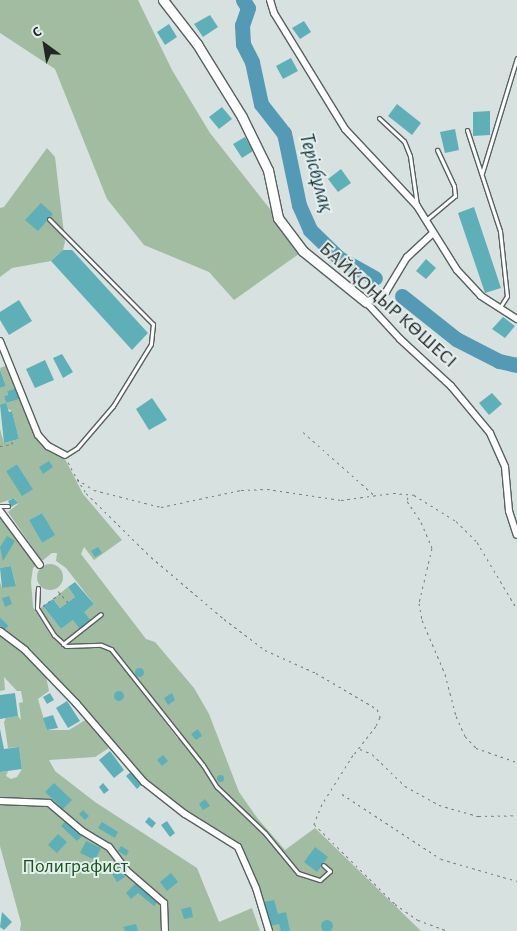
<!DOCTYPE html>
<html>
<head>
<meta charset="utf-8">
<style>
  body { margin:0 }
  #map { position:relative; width:517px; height:931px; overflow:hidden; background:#d7e2e0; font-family:"Alegreya Sans",sans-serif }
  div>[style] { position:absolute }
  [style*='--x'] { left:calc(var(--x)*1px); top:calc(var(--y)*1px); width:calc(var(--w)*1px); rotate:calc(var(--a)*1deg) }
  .green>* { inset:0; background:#a1bca1 }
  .round { border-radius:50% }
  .river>* { height:15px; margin:-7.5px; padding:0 7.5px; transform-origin:7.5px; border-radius:7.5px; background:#559ab4 }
  .building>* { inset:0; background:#5fafb8 }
  .path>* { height:1px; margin-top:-0.5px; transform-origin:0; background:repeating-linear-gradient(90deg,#767d7c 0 2.5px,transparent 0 6.5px) }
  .roads { filter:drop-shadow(1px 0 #586160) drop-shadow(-1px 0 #586160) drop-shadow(0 1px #586160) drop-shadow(0 -1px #586160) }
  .service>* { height:3px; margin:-1.5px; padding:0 1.5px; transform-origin:1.5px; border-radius:1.5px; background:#fff }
  .minor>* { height:6px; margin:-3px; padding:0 3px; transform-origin:3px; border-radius:3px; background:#fff }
  .tertiary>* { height:9px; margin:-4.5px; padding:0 4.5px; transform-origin:4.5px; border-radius:4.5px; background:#fff }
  span { translate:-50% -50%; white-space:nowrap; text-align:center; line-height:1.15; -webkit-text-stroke:4px #e4efed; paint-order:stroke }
  .street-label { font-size:20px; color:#222625 }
  .park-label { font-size:20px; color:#19571e }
  .water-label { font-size:21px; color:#10323d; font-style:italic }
  .north { position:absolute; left:20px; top:20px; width:50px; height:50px; -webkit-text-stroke:4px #e4efed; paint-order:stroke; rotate:328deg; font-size:14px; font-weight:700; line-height:20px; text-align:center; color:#222625 }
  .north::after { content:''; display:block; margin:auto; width:18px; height:22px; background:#222625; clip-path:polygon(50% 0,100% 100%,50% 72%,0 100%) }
</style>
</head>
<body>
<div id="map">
  <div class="green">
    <div style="clip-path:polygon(0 0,138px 0,172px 70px,210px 133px,303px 251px,234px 300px,209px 272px,144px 245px,107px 199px,55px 69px,0 33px)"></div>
    <div style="clip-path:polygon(47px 148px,55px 157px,65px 242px,63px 250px,51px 261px,12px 268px,0 277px,0 208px,4px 207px)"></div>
    <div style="clip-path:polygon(evenodd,8px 365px,17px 388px,7px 391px,8px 395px,4px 396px,6px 403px,20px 399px,39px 442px,65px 459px,83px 494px,122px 540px,94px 560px,84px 547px,81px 554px,146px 639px,155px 642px,194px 688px,209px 714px,239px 792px,258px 819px,285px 850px,315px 828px,421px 931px,269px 931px,238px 847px,185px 814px,144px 782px,76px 702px,46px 676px,49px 691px,38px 699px,47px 730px,69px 730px,87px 719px,109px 748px,95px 757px,49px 760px,55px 771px,95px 802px,197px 868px,219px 922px,252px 908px,260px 931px,20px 931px,21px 923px,0 846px,0 801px,24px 799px,0 799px,0 772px,8px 771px,6px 776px,11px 779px,17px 777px,22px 769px,19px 747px,8px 748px,4px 722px,6px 718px,18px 716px,21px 720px,19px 703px,23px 702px,21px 691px,17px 691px,4px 677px,5px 690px,0 691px,0 631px,9px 638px,4px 630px,9px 626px,0 617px,0 582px,2px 588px,16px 585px,11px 566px,0 568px,0 516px,37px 565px,33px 568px,31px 582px,33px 607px,51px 636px,62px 642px,39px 610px,43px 606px,61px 629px,94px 604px,66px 568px,56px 561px,57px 553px,52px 553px,42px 561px,8px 512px,18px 504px,15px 498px,0 503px,0 429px,4px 443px,19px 439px,12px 411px,0 405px,0 388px,6px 386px,0 368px,8px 365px,17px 464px,33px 489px,6px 471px,17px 464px,8px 365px,42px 513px,54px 535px,42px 543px,29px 520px,42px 513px,8px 365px,130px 670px,180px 736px,178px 739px,130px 676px,130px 670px)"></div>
    <div class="round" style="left:37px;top:564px;width:26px;height:26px"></div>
    <div style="clip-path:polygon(68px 587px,75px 597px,60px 608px,53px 599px)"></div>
  </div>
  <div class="river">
    <div style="--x:243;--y:0;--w:9;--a:58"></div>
    <div style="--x:248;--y:8;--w:18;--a:109"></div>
    <div style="--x:242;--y:25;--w:19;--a:87"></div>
    <div style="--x:243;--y:44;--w:20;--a:63"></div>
    <div style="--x:252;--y:62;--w:43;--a:77.9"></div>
    <div style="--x:261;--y:104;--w:37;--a:52"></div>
    <div style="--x:284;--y:133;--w:74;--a:78.2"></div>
    <div style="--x:299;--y:205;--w:27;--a:66"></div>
    <div style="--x:310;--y:230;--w:40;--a:44"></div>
    <div style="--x:339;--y:258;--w:41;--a:29.1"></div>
    <div style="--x:402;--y:296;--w:69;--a:38.5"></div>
    <div style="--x:456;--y:339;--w:48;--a:27.1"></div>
    <div style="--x:499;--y:361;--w:18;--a:13"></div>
  </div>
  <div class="building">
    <div style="clip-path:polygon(210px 15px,218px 27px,203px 37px,194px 24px)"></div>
    <div style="clip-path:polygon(304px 21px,311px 32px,300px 39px,292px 28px)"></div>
    <div style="clip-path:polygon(169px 24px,177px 37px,165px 45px,157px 32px)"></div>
    <div style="clip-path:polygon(291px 58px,298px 71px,283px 79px,276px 66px)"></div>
    <div style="clip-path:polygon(397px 104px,421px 123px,412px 135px,388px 116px)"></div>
    <div style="clip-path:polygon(222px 107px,232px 119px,219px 129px,209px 117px)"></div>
    <div style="clip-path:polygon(490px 111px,490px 135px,473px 136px,473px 112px)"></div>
    <div style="clip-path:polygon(455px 129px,459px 150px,445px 153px,440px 132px)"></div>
    <div style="clip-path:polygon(245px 137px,253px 151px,242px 158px,233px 144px)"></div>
    <div style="clip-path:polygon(341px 169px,351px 183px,338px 192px,328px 179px)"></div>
    <div style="clip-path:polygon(41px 203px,53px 214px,38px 231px,25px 220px)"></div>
    <div style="clip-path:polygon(474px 207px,501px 288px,485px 293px,458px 213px)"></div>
    <div style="clip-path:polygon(63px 250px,72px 250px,148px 333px,132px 350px,51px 261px)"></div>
    <div style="clip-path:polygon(426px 259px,436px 268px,426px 279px,416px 271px)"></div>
    <div style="clip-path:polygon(19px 300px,32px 321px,9px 335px,0 320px,0 312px)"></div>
    <div style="clip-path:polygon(503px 317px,515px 326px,505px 338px,492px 329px)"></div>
    <div style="clip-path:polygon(62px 354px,73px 372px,63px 378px,53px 358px)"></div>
    <div style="clip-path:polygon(45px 360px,54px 380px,35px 388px,26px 369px)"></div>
    <div style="clip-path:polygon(0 369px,6px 386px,0 388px)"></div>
    <div style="clip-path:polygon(17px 388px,20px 399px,6px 403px,9px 412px,12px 411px,19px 439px,4px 443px,0 405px,6px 403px,4px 396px,8px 395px,7px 391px)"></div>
    <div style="clip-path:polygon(492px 393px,502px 404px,489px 415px,479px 403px)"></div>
    <div style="clip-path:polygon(152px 398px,167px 420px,149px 430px,136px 409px)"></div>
    <div style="clip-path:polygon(49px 461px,53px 467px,43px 474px,39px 467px)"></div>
    <div style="clip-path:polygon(17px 464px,33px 489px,22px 496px,6px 471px)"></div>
    <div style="clip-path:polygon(14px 498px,18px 503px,11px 507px,8px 501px)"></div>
    <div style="clip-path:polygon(42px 513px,55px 535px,42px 543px,29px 520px)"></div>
    <div style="clip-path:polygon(7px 536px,15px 541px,3px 561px,0 547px)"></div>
    <div style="clip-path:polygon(98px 547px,102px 553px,95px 557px,91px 551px)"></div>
    <div style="clip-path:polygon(11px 566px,16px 586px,2px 588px,0 568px)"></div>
    <div style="clip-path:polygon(75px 582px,94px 604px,84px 612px,91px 621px,80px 629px,73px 620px,61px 629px,43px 606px,53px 599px,60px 608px,75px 597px,68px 587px)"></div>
    <div style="clip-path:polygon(9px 596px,12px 604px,5px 607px,2px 598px)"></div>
    <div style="clip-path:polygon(0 617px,9px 626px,4px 630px,0 626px)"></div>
    <div class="round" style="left:134.5px;top:667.5px;width:9px;height:9px"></div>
    <div class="round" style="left:114px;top:691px;width:10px;height:10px"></div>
    <div style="clip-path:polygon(15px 693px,18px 716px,0 719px,0 695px)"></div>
    <div style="clip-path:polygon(50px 693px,54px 700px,47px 704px,43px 697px)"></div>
    <div style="clip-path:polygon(172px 693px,175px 700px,168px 705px,164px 698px)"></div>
    <div style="clip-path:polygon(67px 701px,80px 721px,68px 728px,56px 708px)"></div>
    <div style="clip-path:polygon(53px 715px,58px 728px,47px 730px,43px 718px)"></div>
    <div style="clip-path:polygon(0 729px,4px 749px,19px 747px,22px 769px,0 772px)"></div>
    <div style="clip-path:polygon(198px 729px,202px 736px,196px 740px,191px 734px)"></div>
    <div style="clip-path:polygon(110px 751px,124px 770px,114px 778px,99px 760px)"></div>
    <div style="clip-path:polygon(163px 755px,168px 761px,162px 766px,157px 760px)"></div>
    <div style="clip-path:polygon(132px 771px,143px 783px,137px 789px,126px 776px)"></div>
    <div class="round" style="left:216.5px;top:774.5px;width:7px;height:7px"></div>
    <div style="clip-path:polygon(54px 783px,72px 800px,63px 809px,45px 792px)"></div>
    <div style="clip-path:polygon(103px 783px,109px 790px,104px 794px,99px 787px)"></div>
    <div style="clip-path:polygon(205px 799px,210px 806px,203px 810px,199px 804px)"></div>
    <div style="clip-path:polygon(83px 810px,89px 816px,85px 820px,79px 814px)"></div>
    <div style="clip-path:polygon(149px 817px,156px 823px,152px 828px,145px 822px)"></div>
    <div style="clip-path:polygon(67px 820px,83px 835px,77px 841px,61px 826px)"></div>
    <div style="clip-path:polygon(167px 821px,175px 833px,170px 837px,161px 825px)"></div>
    <div style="clip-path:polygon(102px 822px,118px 832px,115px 838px,98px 828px)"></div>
    <div style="clip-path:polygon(58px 834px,67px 842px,57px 853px,48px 845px)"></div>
    <div style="clip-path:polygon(86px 841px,101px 848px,95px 860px,80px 853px)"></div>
    <div style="clip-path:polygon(121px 846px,129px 851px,126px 856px,118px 851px)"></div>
    <div style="clip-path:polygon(315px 847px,328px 857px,317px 872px,304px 862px)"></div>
    <div style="clip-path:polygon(118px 867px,125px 877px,117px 882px,111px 872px)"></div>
    <div style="clip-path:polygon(171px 873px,178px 882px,167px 891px,160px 882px)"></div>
    <div style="clip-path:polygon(137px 882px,159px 901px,154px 906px,138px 893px,131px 899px,126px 893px)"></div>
    <div style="clip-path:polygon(274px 900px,278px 914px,286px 912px,290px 931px,281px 931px,279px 924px,270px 926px,264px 902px)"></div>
    <div style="clip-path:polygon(191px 907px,193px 917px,184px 919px,181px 909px)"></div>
    <div style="clip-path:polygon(2px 912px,12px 922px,4px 930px,0 927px)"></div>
    <div class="round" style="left:321px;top:920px;width:12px;height:12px"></div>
    <div style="clip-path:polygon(136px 924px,138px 931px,125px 931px,123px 927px)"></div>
  </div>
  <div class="path">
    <div style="--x:303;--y:432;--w:94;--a:41.5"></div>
    <div style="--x:0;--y:446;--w:12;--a:-9"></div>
    <div style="--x:12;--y:444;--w:3;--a:-90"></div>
    <div style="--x:68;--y:462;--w:19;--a:62"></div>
    <div style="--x:77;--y:479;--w:20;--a:33"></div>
    <div style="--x:94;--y:490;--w:69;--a:14.2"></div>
    <div style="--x:161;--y:507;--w:82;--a:-12"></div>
    <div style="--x:241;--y:490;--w:26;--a:-2"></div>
    <div style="--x:267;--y:489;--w:75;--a:8.5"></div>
    <div style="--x:341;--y:500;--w:52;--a:-7.7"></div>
    <div style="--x:393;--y:493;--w:21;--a:5"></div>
    <div style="--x:414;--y:495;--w:49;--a:31.8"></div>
    <div style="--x:456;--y:521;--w:30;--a:45"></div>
    <div style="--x:477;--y:542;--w:78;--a:59.2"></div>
    <div style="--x:77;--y:479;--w:17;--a:57"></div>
    <div style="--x:86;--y:493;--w:91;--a:44.6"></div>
    <div style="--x:151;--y:557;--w:96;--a:40.3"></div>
    <div style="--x:224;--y:619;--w:51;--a:37.1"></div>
    <div style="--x:265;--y:650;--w:56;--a:24.3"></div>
    <div style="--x:316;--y:673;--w:71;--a:30.5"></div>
    <div style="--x:377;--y:709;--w:9;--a:69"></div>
    <div style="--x:380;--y:717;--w:10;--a:114"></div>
    <div style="--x:376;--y:726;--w:37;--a:128"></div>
    <div style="--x:353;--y:755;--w:58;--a:122.3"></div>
    <div style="--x:322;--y:804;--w:22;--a:112"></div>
    <div style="--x:314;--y:824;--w:114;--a:44.6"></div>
    <div style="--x:395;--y:904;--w:28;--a:35"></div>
    <div style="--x:418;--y:920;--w:33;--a:20"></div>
    <div style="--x:408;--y:497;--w:4;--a:104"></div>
    <div style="--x:407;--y:501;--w:25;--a:56"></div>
    <div style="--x:421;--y:522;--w:28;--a:67"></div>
    <div style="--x:432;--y:548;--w:57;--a:103.3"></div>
    <div style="--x:419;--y:603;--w:17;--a:80"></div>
    <div style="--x:422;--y:620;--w:59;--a:66.9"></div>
    <div style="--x:445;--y:674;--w:43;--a:75.3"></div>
    <div style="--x:456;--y:716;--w:22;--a:66"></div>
    <div style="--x:465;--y:736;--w:16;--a:47"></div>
    <div style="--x:476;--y:748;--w:43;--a:18.9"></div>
    <div style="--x:58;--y:591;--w:15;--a:48"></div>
    <div style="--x:43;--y:606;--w:22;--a:-36"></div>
    <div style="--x:360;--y:749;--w:13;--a:23"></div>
    <div style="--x:372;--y:754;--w:46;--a:44.1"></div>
    <div style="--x:405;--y:786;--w:39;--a:29"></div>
    <div style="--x:439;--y:805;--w:41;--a:15.8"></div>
    <div style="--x:478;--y:816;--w:39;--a:-1"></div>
    <div style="--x:342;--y:794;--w:118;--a:33.3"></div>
    <div style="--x:441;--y:859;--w:79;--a:16.1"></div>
  </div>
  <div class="roads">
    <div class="service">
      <div style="--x:379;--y:118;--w:34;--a:43"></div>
      <div style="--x:404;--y:141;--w:16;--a:68"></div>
      <div style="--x:410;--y:156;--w:49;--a:81.9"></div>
      <div style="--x:467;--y:130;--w:106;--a:71.9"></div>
      <div style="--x:500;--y:231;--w:65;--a:83.9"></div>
      <div style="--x:507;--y:296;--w:13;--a:122"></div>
      <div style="--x:482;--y:173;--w:120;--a:-73.1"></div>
      <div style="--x:49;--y:219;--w:148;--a:45.3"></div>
      <div style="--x:153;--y:324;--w:20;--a:96"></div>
      <div style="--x:151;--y:344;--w:73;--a:121.5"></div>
      <div style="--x:113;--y:406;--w:55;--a:130.6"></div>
      <div style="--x:77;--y:448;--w:13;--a:148"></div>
      <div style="--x:426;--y:220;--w:38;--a:-40"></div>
      <div style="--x:455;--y:196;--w:10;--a:-96"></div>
      <div style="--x:454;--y:186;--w:40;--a:-115"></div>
      <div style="--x:0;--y:506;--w:8;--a:0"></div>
      <div style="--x:38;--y:588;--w:20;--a:93"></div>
      <div style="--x:37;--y:608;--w:32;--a:58"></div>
      <div style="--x:54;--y:635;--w:16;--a:43"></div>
      <div style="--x:66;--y:646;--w:35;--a:-2"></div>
      <div style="--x:101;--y:645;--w:11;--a:22"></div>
      <div style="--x:111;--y:649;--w:148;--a:51.6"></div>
      <div style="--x:203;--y:765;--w:26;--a:58"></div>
      <div style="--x:217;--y:787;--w:66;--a:43.8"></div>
      <div style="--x:265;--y:833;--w:52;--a:50.5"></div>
      <div style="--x:298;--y:873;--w:23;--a:18"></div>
      <div style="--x:320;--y:880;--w:13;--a:-42"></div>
      <div style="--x:330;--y:871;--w:9;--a:-139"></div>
      <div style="--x:63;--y:644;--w:48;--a:-38.3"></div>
    </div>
    <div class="minor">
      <div style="--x:270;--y:0;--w:14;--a:73"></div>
      <div style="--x:274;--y:13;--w:136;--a:58.5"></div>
      <div style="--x:345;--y:129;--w:105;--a:46.9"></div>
      <div style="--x:417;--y:206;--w:75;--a:58"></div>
      <div style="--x:457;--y:270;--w:35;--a:47"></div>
      <div style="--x:481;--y:296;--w:43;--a:32.6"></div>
      <div style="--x:432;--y:234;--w:34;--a:137"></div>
      <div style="--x:407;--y:257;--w:41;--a:121"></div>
      <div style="--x:386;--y:292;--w:22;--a:153"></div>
      <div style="--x:366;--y:302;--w:50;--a:47.4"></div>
      <div style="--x:400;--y:339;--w:69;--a:42.7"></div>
      <div style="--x:451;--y:386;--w:61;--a:50.3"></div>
      <div style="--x:490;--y:433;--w:37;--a:66"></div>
      <div style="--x:505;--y:467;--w:44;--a:84.8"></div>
      <div style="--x:509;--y:511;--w:25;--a:72"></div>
      <div style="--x:0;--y:341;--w:101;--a:68"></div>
      <div style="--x:38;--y:435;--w:15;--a:48"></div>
      <div style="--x:48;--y:446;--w:19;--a:28"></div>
      <div style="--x:0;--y:511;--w:67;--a:53.5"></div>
      <div style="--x:0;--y:631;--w:31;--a:37"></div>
      <div style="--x:25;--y:650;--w:74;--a:46.1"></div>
      <div style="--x:76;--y:703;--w:104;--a:49.3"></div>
      <div style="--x:144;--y:782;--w:52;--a:38"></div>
      <div style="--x:185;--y:814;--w:62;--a:31.9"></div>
      <div style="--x:238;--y:847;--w:45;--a:66.3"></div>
      <div style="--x:256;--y:888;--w:45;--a:73.2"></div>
      <div style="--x:0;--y:801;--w:49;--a:2.3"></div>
      <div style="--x:49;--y:803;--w:43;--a:40.3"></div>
      <div style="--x:82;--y:831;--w:31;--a:31"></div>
      <div style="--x:109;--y:847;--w:30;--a:53"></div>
      <div style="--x:127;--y:871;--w:49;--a:40.9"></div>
      <div style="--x:164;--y:903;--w:28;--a:88"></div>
    </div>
    <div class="tertiary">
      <div style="--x:163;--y:0;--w:56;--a:52.3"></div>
      <div style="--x:197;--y:44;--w:86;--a:58.3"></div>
      <div style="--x:242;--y:117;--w:59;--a:63.9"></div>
      <div style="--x:268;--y:170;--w:49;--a:78.2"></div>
      <div style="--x:278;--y:218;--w:41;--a:52.9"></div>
      <div style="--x:303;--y:251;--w:81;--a:39"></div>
    </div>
  </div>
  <div class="street-label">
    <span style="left:388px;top:305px;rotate:42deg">БАЙҚОҢЫР КӨШЕСІ</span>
  </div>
  <div class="park-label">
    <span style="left:75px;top:866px">Полиграфист</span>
  </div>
  <div class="water-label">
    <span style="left:316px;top:173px;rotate:75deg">Терісбұлақ</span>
  </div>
  <div class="north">С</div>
</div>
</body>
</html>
